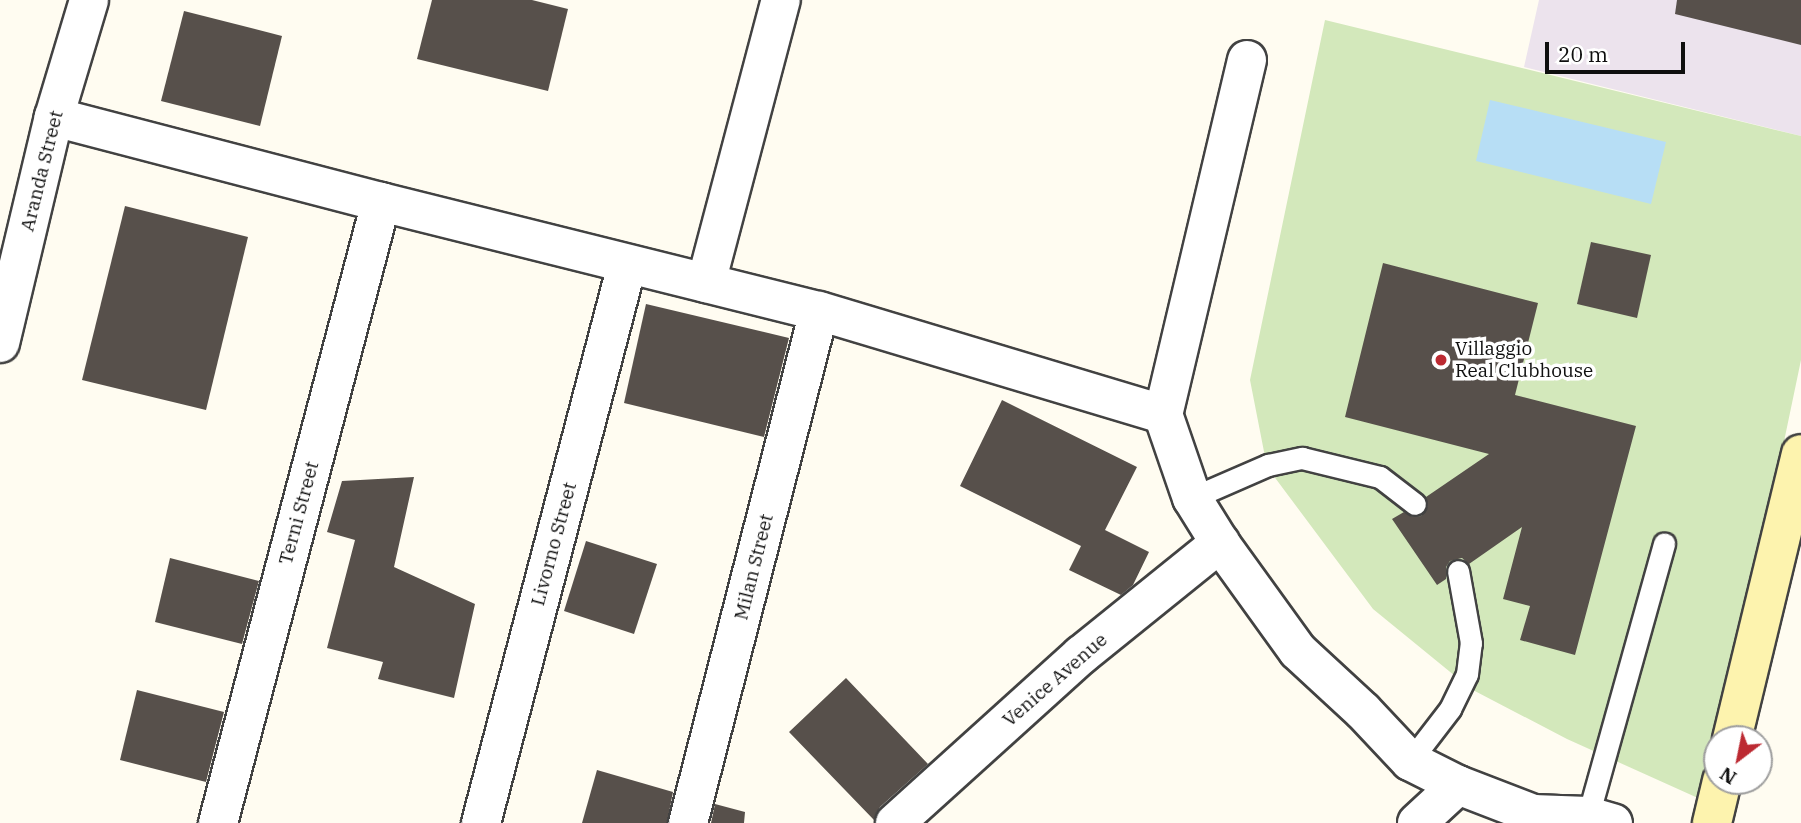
<!DOCTYPE html>
<html>
<head>
<meta charset="utf-8">
<style>
  body { margin:0 }
  #map { position:relative; width:1801px; height:823px; overflow:hidden; background:#fffcf1; font-family:"IBM Plex Serif",serif }
  div>[style] { position:absolute }
  [style*='--x'] { left:calc(var(--x)*1px); top:calc(var(--y)*1px); width:calc(var(--w)*1px); rotate:calc(var(--a)*1deg) }
  .industrial>* { inset:0; background:#ece3ed }
  .green>* { inset:0; background:#d3e8bb }
  .water>* { inset:0; background:#b7def5 }
  .building>* { inset:0; background:#57504b }
  .roads { filter:drop-shadow(2px 0 #424242) drop-shadow(-2px 0 #424242) drop-shadow(0 2px #424242) drop-shadow(0 -2px #424242) }
  .lane>* { height:21px; margin:-10.5px; padding:0 10.5px; transform-origin:10.5px; border-radius:10.5px; background:#fff }
  .street>* { height:38px; margin:-19px; padding:0 19px; transform-origin:19px; border-radius:19px; background:#fff }
  .secondary>* { height:38px; margin:-19px; padding:0 19px; transform-origin:19px; border-radius:19px; background:#fdf3ae }
  .dots>* { width:19px; height:19px; translate:-50% -50%; box-sizing:border-box; border:4px solid #fff; border-radius:50% }
  span { translate:-50% -50%; white-space:nowrap; text-align:center; line-height:1.15; -webkit-text-stroke:7px #fff; paint-order:stroke }
  .street-label { font-size:19px; color:#0f0f0f }
  .poi-label { font-size:19px; color:#0f0f0f }
  .left { translate:0 -50%; text-align:left }
  .north { position:absolute; left:1703px; top:725px; width:70px; height:70px; box-sizing:border-box; background:#fff; border:2px solid #9f9f9f; border-radius:50%; rotate:212deg; font-size:19px; font-weight:700; line-height:28px; text-align:center; color:#0f0f0f }
  .north::after { content:''; display:block; margin:auto; width:24px; height:32px; background:#bc2a32; clip-path:polygon(50% 0,100% 100%,50% 72%,0 100%) }
  .scale { position:absolute; left:1545px; top:42px; width:140px; height:32px; box-sizing:border-box; border:4px solid #0f0f0f; border-top:0; padding-left:9px; font-size:21px; line-height:24px; white-space:nowrap; color:#0f0f0f; -webkit-text-stroke:5px #fff; paint-order:stroke }
</style>
</head>
<body>
<div id="map">
  <div class="industrial">
    <div style="clip-path:polygon(1539px 0,1801px 0,1801px 136px,1524px 67px)"></div>
  </div>
  <div class="green">
    <div style="clip-path:polygon(1325px 20px,1801px 136px,1801px 360px,1722px 739px,1717px 739px,1717px 764px,1709px 803px,1567px 739px,1471px 689px,1373px 609px,1267px 467px,1250px 380px)"></div>
  </div>
  <div class="water">
    <div style="clip-path:polygon(1490px 100px,1666px 142px,1651px 204px,1476px 161px)"></div>
  </div>
  <div class="building">
    <div style="clip-path:polygon(432px 0,532px 0,568px 9px,548px 91px,417px 59px)"></div>
    <div style="clip-path:polygon(1677px 0,1801px 0,1801px 45px,1675px 14px)"></div>
    <div style="clip-path:polygon(184px 11px,282px 36px,260px 126px,161px 101px)"></div>
    <div style="clip-path:polygon(125px 206px,248px 237px,206px 410px,82px 380px)"></div>
    <div style="clip-path:polygon(1591px 242px,1651px 255px,1637px 318px,1577px 304px)"></div>
    <div style="clip-path:polygon(1383px 263px,1538px 303px,1515px 395px,1636px 426px,1575px 655px,1520px 640px,1530px 606px,1503px 599px,1522px 527px,1469px 564px,1462px 558px,1450px 561px,1446px 567px,1446px 579px,1437px 585px,1392px 519px,1404px 512px,1413px 517px,1421px 516px,1428px 506px,1426px 497px,1489px 454px,1345px 417px)"></div>
    <div style="clip-path:polygon(646px 304px,789px 338px,764px 437px,624px 403px)"></div>
    <div style="clip-path:polygon(1002px 400px,1137px 467px,1105px 530px,1149px 552px,1133px 585px,1121px 595px,1069px 570px,1081px 546px,960px 486px)"></div>
    <div style="clip-path:polygon(414px 477px,394px 567px,475px 604px,454px 698px,378px 679px,383px 662px,327px 648px,355px 540px,327px 532px,342px 481px)"></div>
    <div style="clip-path:polygon(586px 541px,657px 564px,634px 634px,564px 611px)"></div>
    <div style="clip-path:polygon(170px 558px,259px 581px,242px 644px,155px 622px)"></div>
    <div style="clip-path:polygon(846px 678px,928px 764px,880px 807px,874px 820px,789px 732px)"></div>
    <div style="clip-path:polygon(137px 690px,224px 712px,206px 782px,120px 760px)"></div>
    <div style="clip-path:polygon(597px 770px,673px 792px,667px 823px,582px 823px)"></div>
    <div style="clip-path:polygon(715px 804px,745px 812px,744px 823px,711px 823px)"></div>
  </div>
  <div class="roads">
    <div class="lane">
      <div style="--x:1192;--y:498;--w:83;--a:-23.5"></div>
      <div style="--x:1268;--y:465;--w:35;--a:-12"></div>
      <div style="--x:1302;--y:458;--w:80;--a:13.7"></div>
      <div style="--x:1380;--y:477;--w:44;--a:37.6"></div>
      <div style="--x:1410;--y:761;--w:66;--a:-52.4"></div>
      <div style="--x:1450;--y:709;--w:39;--a:-64"></div>
      <div style="--x:1467;--y:674;--w:31;--a:-83"></div>
      <div style="--x:1471;--y:643;--w:73;--a:-100.2"></div>
      <div style="--x:1588;--y:816;--w:283;--a:-74.4"></div>
    </div>
    <div class="street">
      <div style="--x:1247;--y:60;--w:364;--a:103.3"></div>
      <div style="--x:1163;--y:414;--w:89;--a:71"></div>
      <div style="--x:1192;--y:498;--w:53;--a:58.1"></div>
      <div style="--x:1220;--y:543;--w:133;--a:54.2"></div>
      <div style="--x:1298;--y:651;--w:88;--a:42.7"></div>
      <div style="--x:1363;--y:711;--w:69;--a:46.8"></div>
      <div style="--x:1410;--y:761;--w:54;--a:26.6"></div>
      <div style="--x:1458;--y:785;--w:80;--a:21.1"></div>
      <div style="--x:1533;--y:814;--w:55;--a:2.1"></div>
      <div style="--x:1588;--y:816;--w:26;--a:16"></div>
      <div style="--x:54;--y:117;--w:338;--a:14.6"></div>
      <div style="--x:381;--y:202;--w:451;--a:14"></div>
      <div style="--x:819;--y:311;--w:359;--a:16.7"></div>
      <div style="--x:706;--y:283;--w:293;--a:-75.2"></div>
      <div style="--x:0;--y:343;--w:232;--a:-76.6"></div>
      <div style="--x:54;--y:117;--w:122;--a:-73.3"></div>
      <div style="--x:218;--y:823;--w:642;--a:-75.29"></div>
      <div style="--x:481;--y:823;--w:577;--a:-75.34"></div>
      <div style="--x:688;--y:823;--w:528;--a:-75.65"></div>
      <div style="--x:895;--y:823;--w:251;--a:-42.1"></div>
      <div style="--x:1081;--y:655;--w:179;--a:-38.9"></div>
      <div style="--x:1417;--y:823;--w:56;--a:-42.8"></div>
    </div>
    <div class="secondary">
      <div style="--x:1732;--y:739;--w:293;--a:-76.4"></div>
      <div style="--x:1712;--y:823;--w:43;--a:-76.6"></div>
    </div>
  </div>
  <div class="dots">
    <div style="left:1441px;top:360px;background:#bc2a32"></div>
  </div>
  <div class="street-label">
    <span style="left:42px;top:171px;rotate:-76deg">Aranda Street</span>
    <span style="left:299px;top:513px;rotate:-75deg">Terni Street</span>
    <span style="left:554px;top:544px;rotate:-75deg">Livorno Street</span>
    <span style="left:754px;top:567px;rotate:-76deg">Milan Street</span>
    <span style="left:1055px;top:680px;rotate:-41deg">Venice Avenue</span>
  </div>
  <div class="poi-label">
    <span class="left" style="left:1455px;top:360px">Villaggio<br>Real Clubhouse</span>
  </div>
  <div class="north">N</div>
  <div class="scale">20 m</div>
</div>
</body>
</html>
